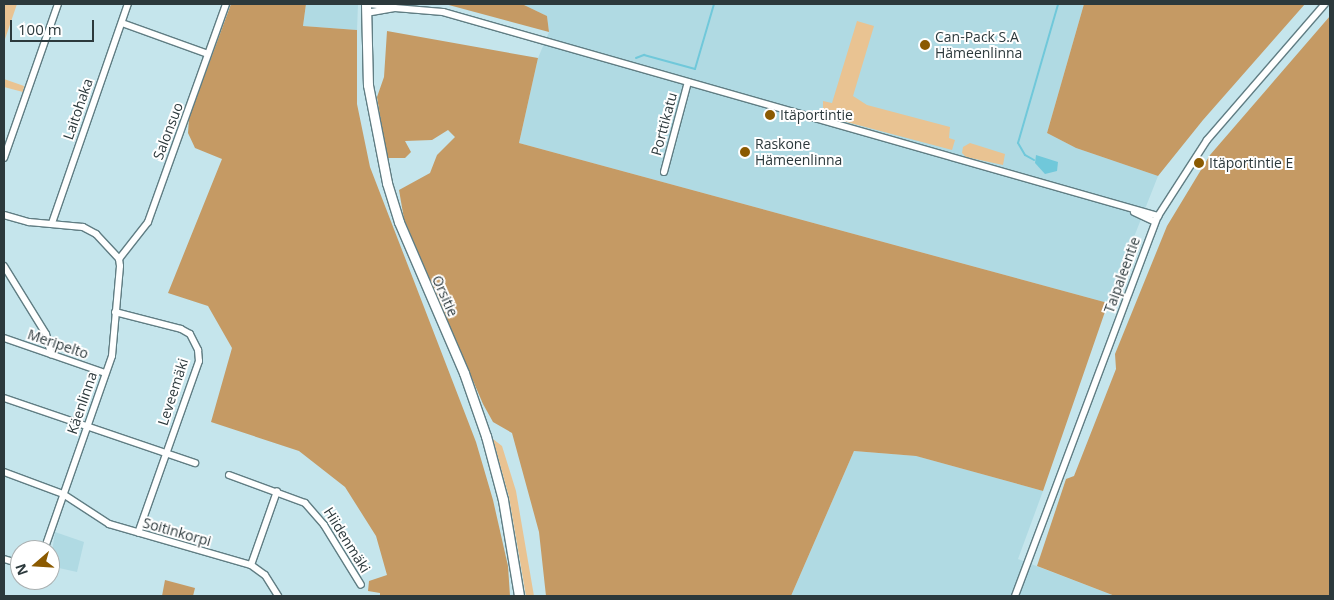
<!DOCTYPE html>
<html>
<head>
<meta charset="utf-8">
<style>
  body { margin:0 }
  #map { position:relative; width:1334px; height:600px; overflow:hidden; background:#c5e5ec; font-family:"Open Sans",sans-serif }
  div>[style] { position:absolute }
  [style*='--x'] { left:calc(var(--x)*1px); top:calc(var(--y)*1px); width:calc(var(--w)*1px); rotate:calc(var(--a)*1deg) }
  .built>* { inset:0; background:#b0dae3 }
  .green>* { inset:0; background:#e9c392 }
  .forest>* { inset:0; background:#c59a64 }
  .water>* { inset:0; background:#70c8da }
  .stream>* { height:2px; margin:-1px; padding:0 1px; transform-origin:1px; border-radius:1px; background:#70c8da }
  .roads { filter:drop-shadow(1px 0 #607d83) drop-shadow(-1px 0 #607d83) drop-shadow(0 1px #607d83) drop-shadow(0 -1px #607d83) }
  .minor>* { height:6px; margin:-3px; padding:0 3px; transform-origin:3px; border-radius:3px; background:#fff }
  .secondary>* { height:9px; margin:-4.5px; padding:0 4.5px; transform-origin:4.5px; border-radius:4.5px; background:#fff }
  .dots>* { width:14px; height:14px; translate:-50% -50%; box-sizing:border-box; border:2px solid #fff; border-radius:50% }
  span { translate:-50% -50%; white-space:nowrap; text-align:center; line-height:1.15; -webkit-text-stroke:4px #fff; paint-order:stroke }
  .poi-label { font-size:14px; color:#2c393c }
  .left { translate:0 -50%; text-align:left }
  .street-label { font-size:14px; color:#2c393c }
  .frame { position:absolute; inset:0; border:5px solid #2c393c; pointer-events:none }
  .north { position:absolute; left:10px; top:540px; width:50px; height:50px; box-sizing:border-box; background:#fff; border:1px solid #abb0b1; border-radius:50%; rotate:251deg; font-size:14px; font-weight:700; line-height:20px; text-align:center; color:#2c393c }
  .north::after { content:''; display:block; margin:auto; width:18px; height:22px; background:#8b5a01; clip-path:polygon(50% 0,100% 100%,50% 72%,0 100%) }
  .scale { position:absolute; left:10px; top:20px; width:84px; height:22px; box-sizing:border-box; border:2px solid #2c393c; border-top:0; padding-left:6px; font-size:15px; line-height:18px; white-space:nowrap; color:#2c393c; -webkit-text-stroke:4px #fff; paint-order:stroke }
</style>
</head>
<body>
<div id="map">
  <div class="built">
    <div style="clip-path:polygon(306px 4px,358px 4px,357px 30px,303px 26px)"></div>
    <div style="clip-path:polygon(522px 4px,1084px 4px,1047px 133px,1076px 148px,1158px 176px,1108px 303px,519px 143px,538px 58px,549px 32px,547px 16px)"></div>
    <div style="clip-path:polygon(854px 451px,916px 456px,1043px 491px,1018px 559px,1115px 596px,791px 596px)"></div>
    <div style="clip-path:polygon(55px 532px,84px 542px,77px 572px,50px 566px)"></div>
  </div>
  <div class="green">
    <div style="clip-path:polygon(4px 4px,17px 4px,4px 42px)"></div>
    <div style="clip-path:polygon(857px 21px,874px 26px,853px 96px,867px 105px,950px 127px,949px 138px,955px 140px,952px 150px,839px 120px,823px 113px,823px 101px,832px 103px)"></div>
    <div style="clip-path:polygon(4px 79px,24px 86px,23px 92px,4px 87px)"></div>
    <div style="clip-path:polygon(970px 143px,1005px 154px,1003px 165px,966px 157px,962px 153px,963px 147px)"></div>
    <div style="clip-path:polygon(493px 439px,502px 446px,516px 491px,534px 596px,526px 596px,509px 497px)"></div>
  </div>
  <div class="forest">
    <div style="clip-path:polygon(231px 4px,306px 4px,303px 26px,357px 30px,357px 104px,370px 167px,476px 442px,493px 500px,508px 566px,510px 596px,380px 596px,380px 593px,368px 591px,369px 581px,387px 575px,376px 536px,345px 487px,299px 451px,211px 422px,232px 348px,208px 306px,168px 293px,222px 159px,195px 148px,188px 133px,189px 118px)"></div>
    <div style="clip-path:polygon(445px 4px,522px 4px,547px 16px,549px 32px)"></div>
    <div style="clip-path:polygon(1084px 4px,1305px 4px,1203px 120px,1158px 176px,1076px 148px,1047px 133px)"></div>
    <div style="clip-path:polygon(1330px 16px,1330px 596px,1115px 596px,1037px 566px,1066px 479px,1074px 476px,1116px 369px,1115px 354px,1167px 226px,1210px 155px)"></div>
    <div style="clip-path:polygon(387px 31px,538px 58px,519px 143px,1108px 303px,1043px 491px,916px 456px,854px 451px,791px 596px,546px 596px,539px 532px,512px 433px,493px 422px,483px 404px,404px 219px,399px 190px,430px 173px,437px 155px,455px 137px,448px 130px,432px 140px,405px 141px,411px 152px,405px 158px,387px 158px,377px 97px,384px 77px)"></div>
    <div style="clip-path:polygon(165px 580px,195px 588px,193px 596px,162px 596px)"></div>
  </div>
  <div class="water">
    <div style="clip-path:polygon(1036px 155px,1058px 162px,1057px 171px,1045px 174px,1035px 163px)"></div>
  </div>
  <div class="stream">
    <div style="--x:636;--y:58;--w:9;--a:-21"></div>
    <div style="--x:644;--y:55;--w:53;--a:15.4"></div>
    <div style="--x:695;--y:69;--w:68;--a:-73.7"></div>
    <div style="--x:1034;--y:160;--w:10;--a:-151"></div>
    <div style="--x:1025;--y:155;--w:14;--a:-120"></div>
    <div style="--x:1018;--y:143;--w:145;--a:-73.9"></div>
  </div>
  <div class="roads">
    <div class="minor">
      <div style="--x:369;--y:4;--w:23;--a:7"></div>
      <div style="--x:366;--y:13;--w:29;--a:-10"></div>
      <div style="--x:395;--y:8;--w:48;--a:4.8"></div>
      <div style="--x:443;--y:12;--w:744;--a:15.92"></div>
      <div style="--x:122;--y:23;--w:91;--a:19.8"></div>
      <div style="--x:4;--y:158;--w:163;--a:-70.7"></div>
      <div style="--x:664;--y:172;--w:93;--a:-75.1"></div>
      <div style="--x:1134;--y:212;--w:23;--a:25"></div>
      <div style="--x:4;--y:215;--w:26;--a:16"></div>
      <div style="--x:29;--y:222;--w:54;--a:5.3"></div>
      <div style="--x:83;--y:227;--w:15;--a:28"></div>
      <div style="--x:96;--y:234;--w:34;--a:47"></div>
      <div style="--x:119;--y:259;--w:7;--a:82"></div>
      <div style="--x:120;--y:266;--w:90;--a:95.1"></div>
      <div style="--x:112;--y:356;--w:206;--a:109.3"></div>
      <div style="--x:52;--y:223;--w:232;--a:-70.9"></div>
      <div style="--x:119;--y:259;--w:47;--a:-51.9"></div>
      <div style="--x:148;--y:222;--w:232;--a:-70.3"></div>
      <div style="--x:4;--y:266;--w:80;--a:58.3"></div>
      <div style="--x:46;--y:334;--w:21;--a:76"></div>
      <div style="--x:115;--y:312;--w:68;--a:14.4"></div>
      <div style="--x:181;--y:329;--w:10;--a:29"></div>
      <div style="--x:190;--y:334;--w:18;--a:63"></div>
      <div style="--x:198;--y:350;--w:11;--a:85"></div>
      <div style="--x:199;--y:361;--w:182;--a:109.5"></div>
      <div style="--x:4;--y:338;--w:107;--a:19.1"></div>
      <div style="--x:4;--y:398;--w:202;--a:18.8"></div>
      <div style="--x:4;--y:472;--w:63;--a:20.4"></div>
      <div style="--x:63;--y:494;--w:55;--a:33.1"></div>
      <div style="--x:109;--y:524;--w:148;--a:16.1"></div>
      <div style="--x:251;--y:565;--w:17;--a:36"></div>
      <div style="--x:265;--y:575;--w:25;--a:58"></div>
      <div style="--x:229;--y:475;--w:81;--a:20.2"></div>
      <div style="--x:305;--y:503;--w:29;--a:49"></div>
      <div style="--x:324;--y:525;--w:70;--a:58.3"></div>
      <div style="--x:4;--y:559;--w:17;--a:17"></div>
      <div style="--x:251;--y:565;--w:78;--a:-70.6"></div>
      <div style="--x:1015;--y:596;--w:406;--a:-69.4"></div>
      <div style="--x:1158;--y:216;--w:90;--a:-57.2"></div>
      <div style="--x:1207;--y:140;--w:180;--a:-49.1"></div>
    </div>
    <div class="secondary">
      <div style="--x:366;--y:4;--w:81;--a:88.6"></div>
      <div style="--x:368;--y:85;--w:100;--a:79"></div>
      <div style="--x:387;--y:183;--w:41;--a:72.9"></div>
      <div style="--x:399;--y:222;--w:164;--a:66.7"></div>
      <div style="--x:464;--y:373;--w:67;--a:70.8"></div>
      <div style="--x:486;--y:436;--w:66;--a:75.1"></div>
      <div style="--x:503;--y:500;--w:97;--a:80.5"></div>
    </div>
  </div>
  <div class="dots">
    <div style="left:925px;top:45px;background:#8b5a01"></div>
    <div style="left:770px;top:115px;background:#8b5a01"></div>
    <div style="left:745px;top:152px;background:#8b5a01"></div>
    <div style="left:1199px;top:163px;background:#8b5a01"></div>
  </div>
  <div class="poi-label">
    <span class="left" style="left:935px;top:45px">Can-Pack S.A<br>Hämeenlinna</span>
    <span class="left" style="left:780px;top:115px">Itäportintie</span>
    <span class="left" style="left:755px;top:152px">Raskone<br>Hämeenlinna</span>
    <span class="left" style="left:1209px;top:163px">Itäportintie E</span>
  </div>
  <div class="street-label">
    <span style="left:78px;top:109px;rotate:-71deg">Laitohaka</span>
    <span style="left:664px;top:124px;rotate:-75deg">Porttikatu</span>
    <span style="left:168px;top:131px;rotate:-69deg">Salonsuo</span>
    <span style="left:1122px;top:275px;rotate:-70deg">Taipaleentie</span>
    <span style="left:445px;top:296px;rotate:66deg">Orsitie</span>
    <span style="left:58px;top:344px;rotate:19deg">Meripelto</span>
    <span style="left:173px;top:392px;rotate:-72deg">Leveemäki</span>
    <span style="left:82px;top:403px;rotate:-71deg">Käenlinna</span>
    <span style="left:177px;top:532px;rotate:16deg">Soitinkorpi</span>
    <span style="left:347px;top:540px;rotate:58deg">Hiidenmäki</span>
  </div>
  <div class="frame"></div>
  <div class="north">N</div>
  <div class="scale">100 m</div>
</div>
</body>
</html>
